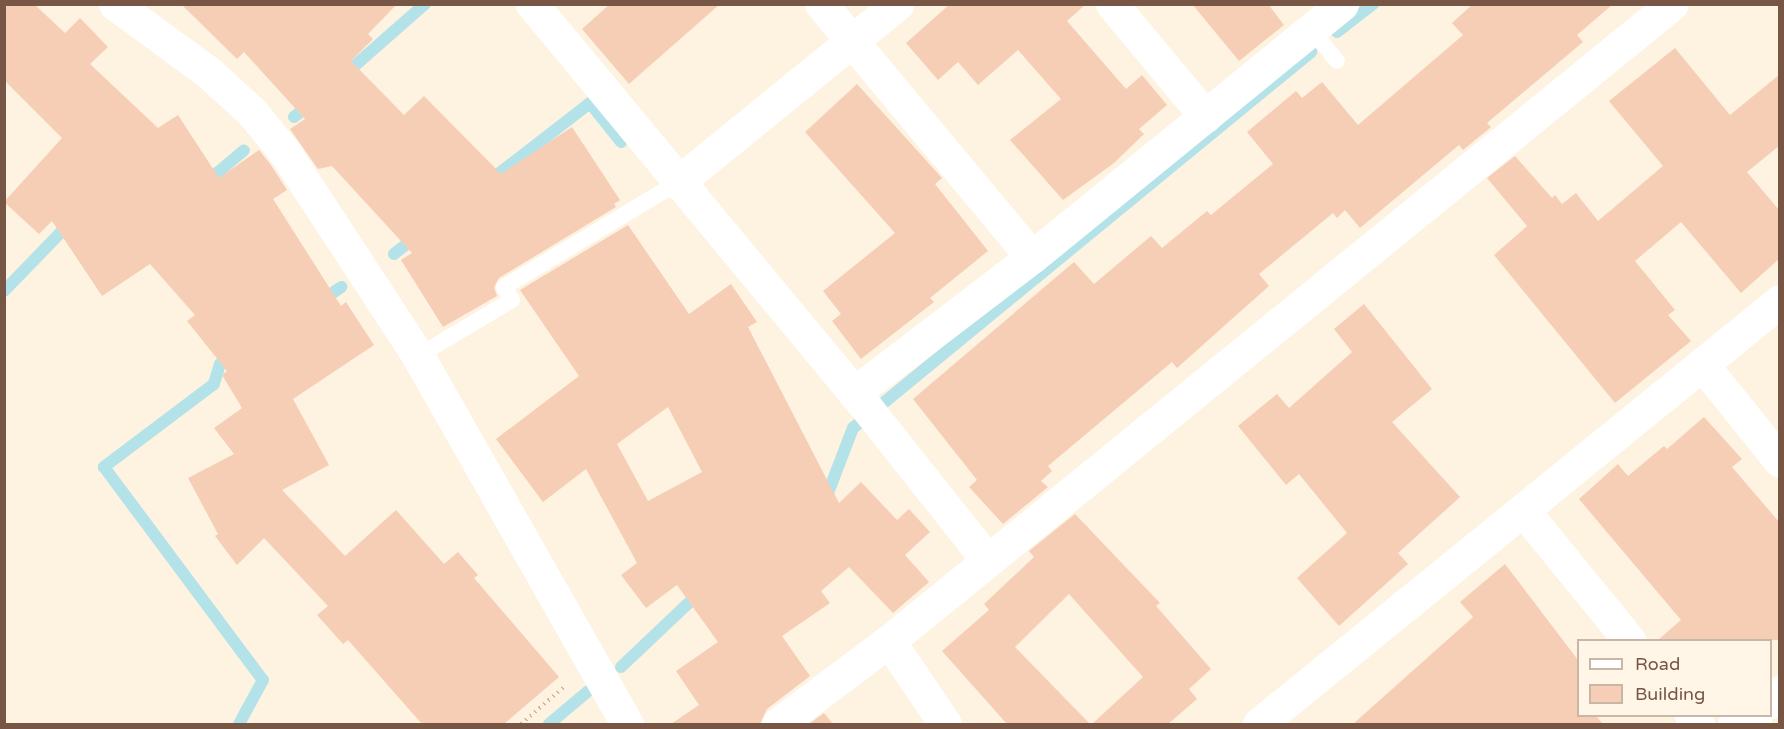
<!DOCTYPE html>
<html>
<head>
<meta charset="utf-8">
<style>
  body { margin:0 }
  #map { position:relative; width:1784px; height:729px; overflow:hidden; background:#fef2e0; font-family:"Varela Round",sans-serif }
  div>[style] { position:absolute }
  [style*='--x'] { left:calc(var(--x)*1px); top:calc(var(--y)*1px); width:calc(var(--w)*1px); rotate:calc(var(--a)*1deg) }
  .stream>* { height:12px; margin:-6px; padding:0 6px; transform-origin:6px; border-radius:6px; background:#b4e2e9 }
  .building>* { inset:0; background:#f6ceb6 }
  .path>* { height:4px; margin-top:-2px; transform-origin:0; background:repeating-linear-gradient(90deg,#dab299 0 1.5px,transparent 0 6px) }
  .lane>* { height:16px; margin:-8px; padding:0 8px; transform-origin:8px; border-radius:8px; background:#fff }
  .street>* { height:33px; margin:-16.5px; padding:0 16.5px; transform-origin:16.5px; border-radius:16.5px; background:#fff }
  .secondary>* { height:33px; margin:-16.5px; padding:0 16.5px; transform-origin:16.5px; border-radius:16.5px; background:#fff }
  span { translate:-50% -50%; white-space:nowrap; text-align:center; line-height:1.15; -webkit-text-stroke:5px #fff6e8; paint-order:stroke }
  .frame { position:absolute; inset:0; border:6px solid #775646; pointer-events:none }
  .legend { position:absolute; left:1577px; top:639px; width:195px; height:78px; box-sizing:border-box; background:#fff6e8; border:2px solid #c9b6a7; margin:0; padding:8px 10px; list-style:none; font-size:18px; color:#775646 }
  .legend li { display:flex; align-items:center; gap:12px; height:30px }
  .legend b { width:30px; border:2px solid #c9b6a7 }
</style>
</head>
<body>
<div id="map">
  <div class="stream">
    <div style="--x:1337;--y:32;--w:46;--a:-37.9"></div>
    <div style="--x:343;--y:76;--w:109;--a:-41.3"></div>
    <div style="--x:294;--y:117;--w:22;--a:-39"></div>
    <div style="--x:201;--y:178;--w:17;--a:-17"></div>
    <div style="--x:217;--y:173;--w:35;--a:-40"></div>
    <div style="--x:488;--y:182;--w:129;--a:-37.8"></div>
    <div style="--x:590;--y:103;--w:50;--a:51.5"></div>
    <div style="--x:394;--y:254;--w:29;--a:-38"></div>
    <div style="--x:4;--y:291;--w:95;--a:-45.9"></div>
    <div style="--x:319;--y:302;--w:27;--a:-34"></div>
    <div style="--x:233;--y:356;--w:15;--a:148"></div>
    <div style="--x:220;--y:364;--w:21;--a:107"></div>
    <div style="--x:214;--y:384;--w:138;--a:143"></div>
    <div style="--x:104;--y:467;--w:266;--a:53.3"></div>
    <div style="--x:263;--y:680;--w:50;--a:118.6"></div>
    <div style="--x:821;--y:499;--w:9;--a:-41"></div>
    <div style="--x:828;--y:493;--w:70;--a:-69"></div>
    <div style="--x:853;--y:428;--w:593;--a:-39.38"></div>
    <div style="--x:621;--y:667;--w:110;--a:-43.5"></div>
    <div style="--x:549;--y:724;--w:50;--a:-40.1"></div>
  </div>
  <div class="building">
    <div style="clip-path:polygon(4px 4px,34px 4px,65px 33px,80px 18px,108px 47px,90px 64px,158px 128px,178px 115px,219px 178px,259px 150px,271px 165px,287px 190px,273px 199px,341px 306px,346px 302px,374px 345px,293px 399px,329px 465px,282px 490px,345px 556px,396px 510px,444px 564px,458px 552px,478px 575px,474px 578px,559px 677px,504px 724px,422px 724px,348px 640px,343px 644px,317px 615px,328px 606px,264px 538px,237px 565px,215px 536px,218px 534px,188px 478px,234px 454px,214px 428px,242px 408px,222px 375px,227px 371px,187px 321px,195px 315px,150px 264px,102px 296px,52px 221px,39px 234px,4px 202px,62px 138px,4px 80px)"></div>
    <div style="clip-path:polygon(181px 4px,397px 4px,368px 34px,373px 39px,351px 61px,404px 115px,424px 96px,501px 174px,572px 127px,620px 200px,614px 204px,616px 207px,499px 278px,494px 287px,497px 296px,443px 327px,401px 260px,412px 253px,332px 166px,318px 169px,290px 129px,305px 119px,244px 52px,237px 59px)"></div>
    <div style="clip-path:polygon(610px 4px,720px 4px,629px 84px,582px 29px)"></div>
    <div style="clip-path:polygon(950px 4px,1086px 4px,1067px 21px,1126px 89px,1142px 75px,1167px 105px,1139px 129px,1144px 134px,1114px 163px,1063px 200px,1010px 140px,1061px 99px,1018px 50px,978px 85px,958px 62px,938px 80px,906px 43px)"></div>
    <div style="clip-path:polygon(1192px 4px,1268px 4px,1284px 25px,1239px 61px)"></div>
    <div style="clip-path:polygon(1473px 4px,1613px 4px,1577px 35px,1583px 42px,1487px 123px,1491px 127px,1463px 150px,1459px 145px,1360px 228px,1345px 210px,1337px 218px,1333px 213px,1259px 274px,1269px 286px,1177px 368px,1172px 362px,1048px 466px,1052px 471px,1041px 481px,1048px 487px,1003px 524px,969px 487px,977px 480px,913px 399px,1074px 262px,1094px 284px,1151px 236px,1162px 248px,1207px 211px,1211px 215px,1273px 164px,1247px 132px,1296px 91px,1302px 98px,1322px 82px,1358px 125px,1463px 35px,1452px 23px)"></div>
    <div style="clip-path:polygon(1675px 48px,1730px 115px,1779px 75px,1779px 146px,1747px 172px,1779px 210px,1779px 259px,1741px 293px,1681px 222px,1635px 261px,1675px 310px,1668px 315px,1691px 341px,1615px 403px,1494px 255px,1527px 226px,1487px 178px,1515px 156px,1552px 198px,1555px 195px,1562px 204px,1576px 193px,1598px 221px,1663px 166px,1609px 101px)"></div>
    <div style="clip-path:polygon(857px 84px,942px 178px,935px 184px,988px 251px,930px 298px,934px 302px,861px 359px,832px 321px,841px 314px,823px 291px,895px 233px,805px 132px)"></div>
    <div style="clip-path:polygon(evenodd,628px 225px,689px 314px,731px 284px,757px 322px,748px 327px,839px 503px,861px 482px,897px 520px,909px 509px,930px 532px,905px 555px,929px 582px,893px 613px,849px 567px,821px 591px,830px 603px,782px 636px,810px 676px,767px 709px,760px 724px,671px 724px,699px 705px,676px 671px,718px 642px,677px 585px,646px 608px,621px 575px,637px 563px,586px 469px,543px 502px,496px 439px,579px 376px,520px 290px,628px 225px,668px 407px,702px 472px,648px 501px,617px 444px,668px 407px)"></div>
    <div style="clip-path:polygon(1364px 304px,1432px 389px,1392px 422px,1460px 497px,1398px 553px,1408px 564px,1339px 626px,1297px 578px,1347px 533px,1299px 474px,1286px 485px,1238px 426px,1277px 394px,1289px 408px,1352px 352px,1334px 329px)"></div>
    <div style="clip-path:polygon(1704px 417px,1742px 459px,1732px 467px,1779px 522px,1779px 640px,1658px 640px,1681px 620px,1579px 499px,1618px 464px,1628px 476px,1664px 446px,1667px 449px)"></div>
    <div style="clip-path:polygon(1075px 514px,1160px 603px,1156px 606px,1211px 669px,1189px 689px,1197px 699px,1168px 724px,1092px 724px,1143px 677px,1069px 594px,1015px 647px,1090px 724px,1007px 724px,942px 651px,989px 610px,984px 604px,1034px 557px,1029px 551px)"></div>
    <div style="clip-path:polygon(1505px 564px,1578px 660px,1578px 716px,1596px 716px,1603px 724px,1353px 724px,1473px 617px,1460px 602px)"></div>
    <div style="clip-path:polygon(824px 713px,833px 724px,809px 724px)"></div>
  </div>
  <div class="path">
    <div style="--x:521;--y:724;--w:57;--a:-40.7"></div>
  </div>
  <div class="lane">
    <div style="--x:1311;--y:29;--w:41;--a:50.9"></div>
    <div style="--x:418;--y:356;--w:109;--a:-30.8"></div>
    <div style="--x:512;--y:300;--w:15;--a:-122"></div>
    <div style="--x:504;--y:287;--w:202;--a:-31"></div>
  </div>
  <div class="street">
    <div style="--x:532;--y:4;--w:523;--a:50.35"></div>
    <div style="--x:866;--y:407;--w:196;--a:51.6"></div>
    <div style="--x:821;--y:4;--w:329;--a:50.2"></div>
    <div style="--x:1112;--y:4;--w:146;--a:50.3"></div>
    <div style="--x:677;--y:183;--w:284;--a:-39.1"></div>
    <div style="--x:1702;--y:364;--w:124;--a:51.2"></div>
    <div style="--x:854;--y:393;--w:224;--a:-37.4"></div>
    <div style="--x:1032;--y:257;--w:400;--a:-39.2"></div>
    <div style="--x:1523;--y:510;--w:168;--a:50.8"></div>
    <div style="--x:1770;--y:702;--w:14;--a:-45"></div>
    <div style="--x:1691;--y:716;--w:11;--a:49"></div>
    <div style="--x:778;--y:724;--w:139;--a:-36.8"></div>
    <div style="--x:945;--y:724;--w:100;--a:-124"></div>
    <div style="--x:889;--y:641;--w:1009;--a:-39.13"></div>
    <div style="--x:1259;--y:724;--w:671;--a:-39.07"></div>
    <div style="--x:1734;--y:724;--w:23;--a:-20"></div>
  </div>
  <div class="secondary">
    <div style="--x:115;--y:4;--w:115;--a:36.2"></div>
    <div style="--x:208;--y:72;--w:59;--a:42.3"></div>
    <div style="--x:252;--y:112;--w:54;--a:51"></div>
    <div style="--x:286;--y:154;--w:241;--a:56.8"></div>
    <div style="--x:418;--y:356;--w:423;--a:60.4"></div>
  </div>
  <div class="frame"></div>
  <ul class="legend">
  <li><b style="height:8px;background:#fff"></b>Road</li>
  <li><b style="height:16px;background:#f6ceb6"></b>Building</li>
  </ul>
</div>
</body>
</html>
